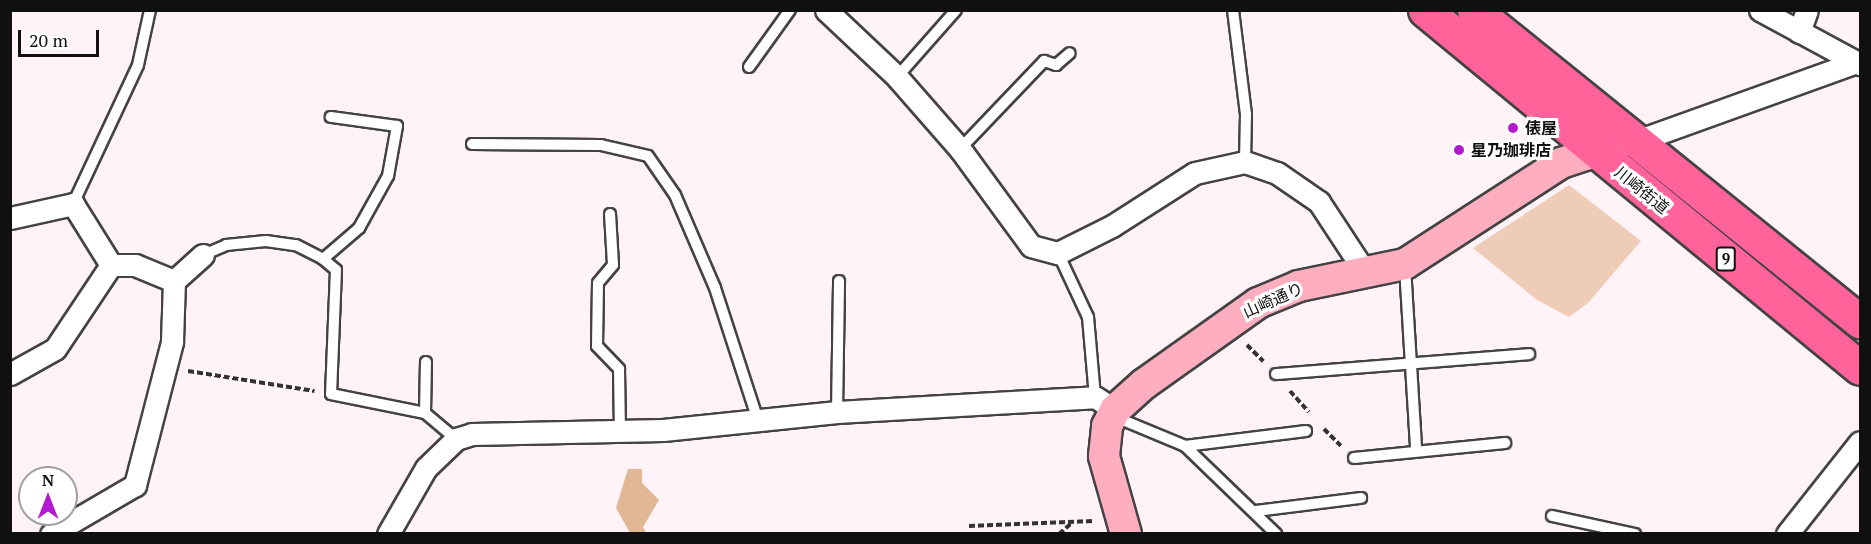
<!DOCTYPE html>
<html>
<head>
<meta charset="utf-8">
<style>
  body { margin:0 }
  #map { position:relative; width:1871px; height:544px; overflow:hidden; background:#fff3f7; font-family:"PT Serif","Noto Sans JP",serif }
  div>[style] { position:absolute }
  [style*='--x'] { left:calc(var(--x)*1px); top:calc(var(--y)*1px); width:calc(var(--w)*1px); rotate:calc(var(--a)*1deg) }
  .green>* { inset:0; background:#eeccb8 }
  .forest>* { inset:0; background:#e1b795 }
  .path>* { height:4px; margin-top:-2px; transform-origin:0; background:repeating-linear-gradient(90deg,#323232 0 6px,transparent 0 9px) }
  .roads { filter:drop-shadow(2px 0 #434343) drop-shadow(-2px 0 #434343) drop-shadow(0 2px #434343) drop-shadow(0 -2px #434343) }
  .lane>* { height:10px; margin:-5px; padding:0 5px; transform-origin:5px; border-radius:5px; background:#fff }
  .street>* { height:21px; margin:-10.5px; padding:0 10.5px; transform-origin:10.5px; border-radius:10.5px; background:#fff }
  .secondary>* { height:30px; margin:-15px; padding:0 15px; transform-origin:15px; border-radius:15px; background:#ffaebf }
  .primary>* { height:33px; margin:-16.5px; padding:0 16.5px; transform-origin:16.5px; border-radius:16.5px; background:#ff6399 }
  .dots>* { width:16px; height:16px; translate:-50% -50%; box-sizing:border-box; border:3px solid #fff; border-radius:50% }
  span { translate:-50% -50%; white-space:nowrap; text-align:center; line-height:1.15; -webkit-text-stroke:6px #fff; paint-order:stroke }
  .shield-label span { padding:2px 4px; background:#fff; border:2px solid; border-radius:4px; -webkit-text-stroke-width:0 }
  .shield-label { font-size:15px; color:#101010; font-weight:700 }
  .poi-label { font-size:16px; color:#101010; font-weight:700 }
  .left { translate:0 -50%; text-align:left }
  .street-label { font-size:16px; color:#101010 }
  .frame { position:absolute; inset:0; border:12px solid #101010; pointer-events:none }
  .north { position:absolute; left:18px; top:466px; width:60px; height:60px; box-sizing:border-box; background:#fff; border:2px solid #9f9f9f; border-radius:50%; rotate:0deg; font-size:16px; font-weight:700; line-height:24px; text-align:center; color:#101010 }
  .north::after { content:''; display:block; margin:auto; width:21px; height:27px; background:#b319cf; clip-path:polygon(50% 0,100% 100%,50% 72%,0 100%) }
  .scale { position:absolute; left:18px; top:30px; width:81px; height:27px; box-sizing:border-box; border:3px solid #101010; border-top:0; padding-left:8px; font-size:18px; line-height:21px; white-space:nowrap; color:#101010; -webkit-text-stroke:4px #fff; paint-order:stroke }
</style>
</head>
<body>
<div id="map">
  <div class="green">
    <div style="clip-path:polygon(1569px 185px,1641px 241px,1588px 303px,1569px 317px,1537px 300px,1473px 248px)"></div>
  </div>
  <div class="forest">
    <div style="clip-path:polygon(628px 469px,642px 469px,642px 483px,659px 500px,643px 527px,646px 533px,630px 533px,616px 508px)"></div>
  </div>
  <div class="path">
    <div style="--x:1247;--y:345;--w:23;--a:45"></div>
    <div style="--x:188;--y:371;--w:128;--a:9"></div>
    <div style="--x:1290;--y:391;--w:28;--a:48"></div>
    <div style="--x:1324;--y:429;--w:25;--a:45"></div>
    <div style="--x:969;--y:526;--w:125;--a:-2.3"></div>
    <div style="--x:1059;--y:534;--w:18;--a:-41"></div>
  </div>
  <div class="roads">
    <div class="lane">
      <div style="--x:1233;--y:10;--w:105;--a:82.9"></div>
      <div style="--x:1246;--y:114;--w:48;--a:91.2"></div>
      <div style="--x:749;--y:67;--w:70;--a:-54.3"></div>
      <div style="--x:897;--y:77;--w:89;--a:-48.6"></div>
      <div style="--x:472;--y:144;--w:129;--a:0.4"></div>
      <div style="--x:601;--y:145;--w:48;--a:13.2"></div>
      <div style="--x:648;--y:156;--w:47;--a:55.3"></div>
      <div style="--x:675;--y:195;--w:101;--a:66.7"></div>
      <div style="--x:715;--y:288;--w:139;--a:72"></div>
      <div style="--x:960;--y:149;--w:122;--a:-46.3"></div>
      <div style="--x:1044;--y:61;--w:13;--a:18"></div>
      <div style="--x:1056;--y:65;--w:18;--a:-41"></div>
      <div style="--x:73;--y:204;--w:153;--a:-64.9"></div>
      <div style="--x:138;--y:65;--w:56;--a:-77.7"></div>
      <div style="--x:610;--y:214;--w:51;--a:86.6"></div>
      <div style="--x:613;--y:265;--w:23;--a:130"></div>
      <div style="--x:598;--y:283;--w:63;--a:90.9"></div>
      <div style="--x:597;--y:346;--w:32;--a:46"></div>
      <div style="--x:619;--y:369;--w:61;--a:89.1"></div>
      <div style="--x:1058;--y:253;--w:71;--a:64.9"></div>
      <div style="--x:1088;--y:317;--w:80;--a:85"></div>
      <div style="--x:203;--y:255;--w:25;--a:-23"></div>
      <div style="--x:226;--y:245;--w:40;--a:-5.7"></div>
      <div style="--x:266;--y:241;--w:30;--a:8"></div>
      <div style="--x:296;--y:245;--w:30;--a:27"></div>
      <div style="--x:323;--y:259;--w:17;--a:40"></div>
      <div style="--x:336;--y:270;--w:124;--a:92.3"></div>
      <div style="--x:331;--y:394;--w:96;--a:11.4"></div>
      <div style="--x:425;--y:413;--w:40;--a:40"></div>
      <div style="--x:323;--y:259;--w:48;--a:-40.7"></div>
      <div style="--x:359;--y:228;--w:60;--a:-60.9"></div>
      <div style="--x:388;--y:176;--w:51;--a:-79.8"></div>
      <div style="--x:397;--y:126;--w:67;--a:-172.2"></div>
      <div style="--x:1405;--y:267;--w:182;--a:86.5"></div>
      <div style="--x:1276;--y:374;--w:254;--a:-4.5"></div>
      <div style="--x:837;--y:412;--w:131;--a:-89.1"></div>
      <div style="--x:425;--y:413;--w:51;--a:-88.9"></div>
      <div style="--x:1113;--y:416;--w:78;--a:22.6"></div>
      <div style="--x:1185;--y:446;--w:127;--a:44"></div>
      <div style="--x:1185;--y:446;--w:122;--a:-7.1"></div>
      <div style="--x:1354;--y:458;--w:152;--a:-5.7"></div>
      <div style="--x:1256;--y:511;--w:106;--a:-7.1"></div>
      <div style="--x:1552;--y:516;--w:85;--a:12.2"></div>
    </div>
    <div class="street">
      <div style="--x:826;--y:10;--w:98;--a:43.3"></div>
      <div style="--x:897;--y:77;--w:96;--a:48.8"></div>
      <div style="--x:960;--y:149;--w:120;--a:53.8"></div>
      <div style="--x:1031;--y:246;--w:28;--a:15"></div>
      <div style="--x:1058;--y:253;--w:60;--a:-26.6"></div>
      <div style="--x:1112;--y:226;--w:98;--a:-32.6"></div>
      <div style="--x:1195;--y:173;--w:51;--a:-12.4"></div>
      <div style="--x:1245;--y:162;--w:34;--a:19"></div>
      <div style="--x:1277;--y:173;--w:51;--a:34.6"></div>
      <div style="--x:1319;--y:202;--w:87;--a:56.7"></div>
      <div style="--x:1760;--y:10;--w:114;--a:28.4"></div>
      <div style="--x:1799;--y:32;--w:23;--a:-70"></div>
      <div style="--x:1637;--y:141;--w:233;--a:-19.8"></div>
      <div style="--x:10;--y:218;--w:65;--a:-12.5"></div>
      <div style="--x:73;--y:204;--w:72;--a:58.1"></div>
      <div style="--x:174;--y:281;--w:39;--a:-42"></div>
      <div style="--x:10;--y:374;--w:51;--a:-29.1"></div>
      <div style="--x:55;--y:349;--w:101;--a:-56.3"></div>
      <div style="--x:111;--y:265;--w:24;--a:0"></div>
      <div style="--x:135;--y:265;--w:42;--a:22.3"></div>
      <div style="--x:174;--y:281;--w:61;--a:91.9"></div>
      <div style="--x:172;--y:342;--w:148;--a:104.5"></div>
      <div style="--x:135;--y:485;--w:97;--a:149.7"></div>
      <div style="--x:388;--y:534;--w:76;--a:-60.1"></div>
      <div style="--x:426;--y:468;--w:42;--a:-44"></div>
      <div style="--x:456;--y:439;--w:17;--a:-17"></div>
      <div style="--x:472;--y:434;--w:191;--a:-1.2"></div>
      <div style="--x:663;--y:430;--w:175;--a:-5.9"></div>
      <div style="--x:837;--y:412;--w:258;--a:-3.3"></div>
      <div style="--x:1095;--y:397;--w:24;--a:33"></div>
      <div style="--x:1787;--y:534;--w:117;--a:-51.6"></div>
    </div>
    <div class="secondary">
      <div style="--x:1126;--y:534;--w:81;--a:-105.8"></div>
      <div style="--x:1104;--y:456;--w:30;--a:-84"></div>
      <div style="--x:1107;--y:426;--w:18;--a:-63"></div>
      <div style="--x:1115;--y:410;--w:39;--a:-42"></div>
      <div style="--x:1144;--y:384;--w:140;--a:-35.4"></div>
      <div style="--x:1258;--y:303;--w:44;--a:-22.5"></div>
      <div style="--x:1299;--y:286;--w:108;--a:-11.7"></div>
      <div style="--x:1405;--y:264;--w:186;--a:-32.9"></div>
      <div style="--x:1561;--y:163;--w:58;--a:-18.1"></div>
    </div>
    <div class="primary">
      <div style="--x:1425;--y:10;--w:563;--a:39.45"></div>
      <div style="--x:1474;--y:10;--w:496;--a:38.9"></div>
    </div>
  </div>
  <div class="dots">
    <div style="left:1513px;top:128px;background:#b319cf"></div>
    <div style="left:1459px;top:150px;background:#b319cf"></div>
  </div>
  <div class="shield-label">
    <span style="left:1726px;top:259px">9</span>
  </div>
  <div class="poi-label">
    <span class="left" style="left:1525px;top:128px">俵屋</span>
    <span class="left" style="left:1471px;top:150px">星乃珈琲店</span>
  </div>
  <div class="street-label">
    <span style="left:1642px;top:190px;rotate:39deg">川崎街道</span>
    <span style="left:1273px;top:300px;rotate:-24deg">山崎通り</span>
  </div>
  <div class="frame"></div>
  <div class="north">N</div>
  <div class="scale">20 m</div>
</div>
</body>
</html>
